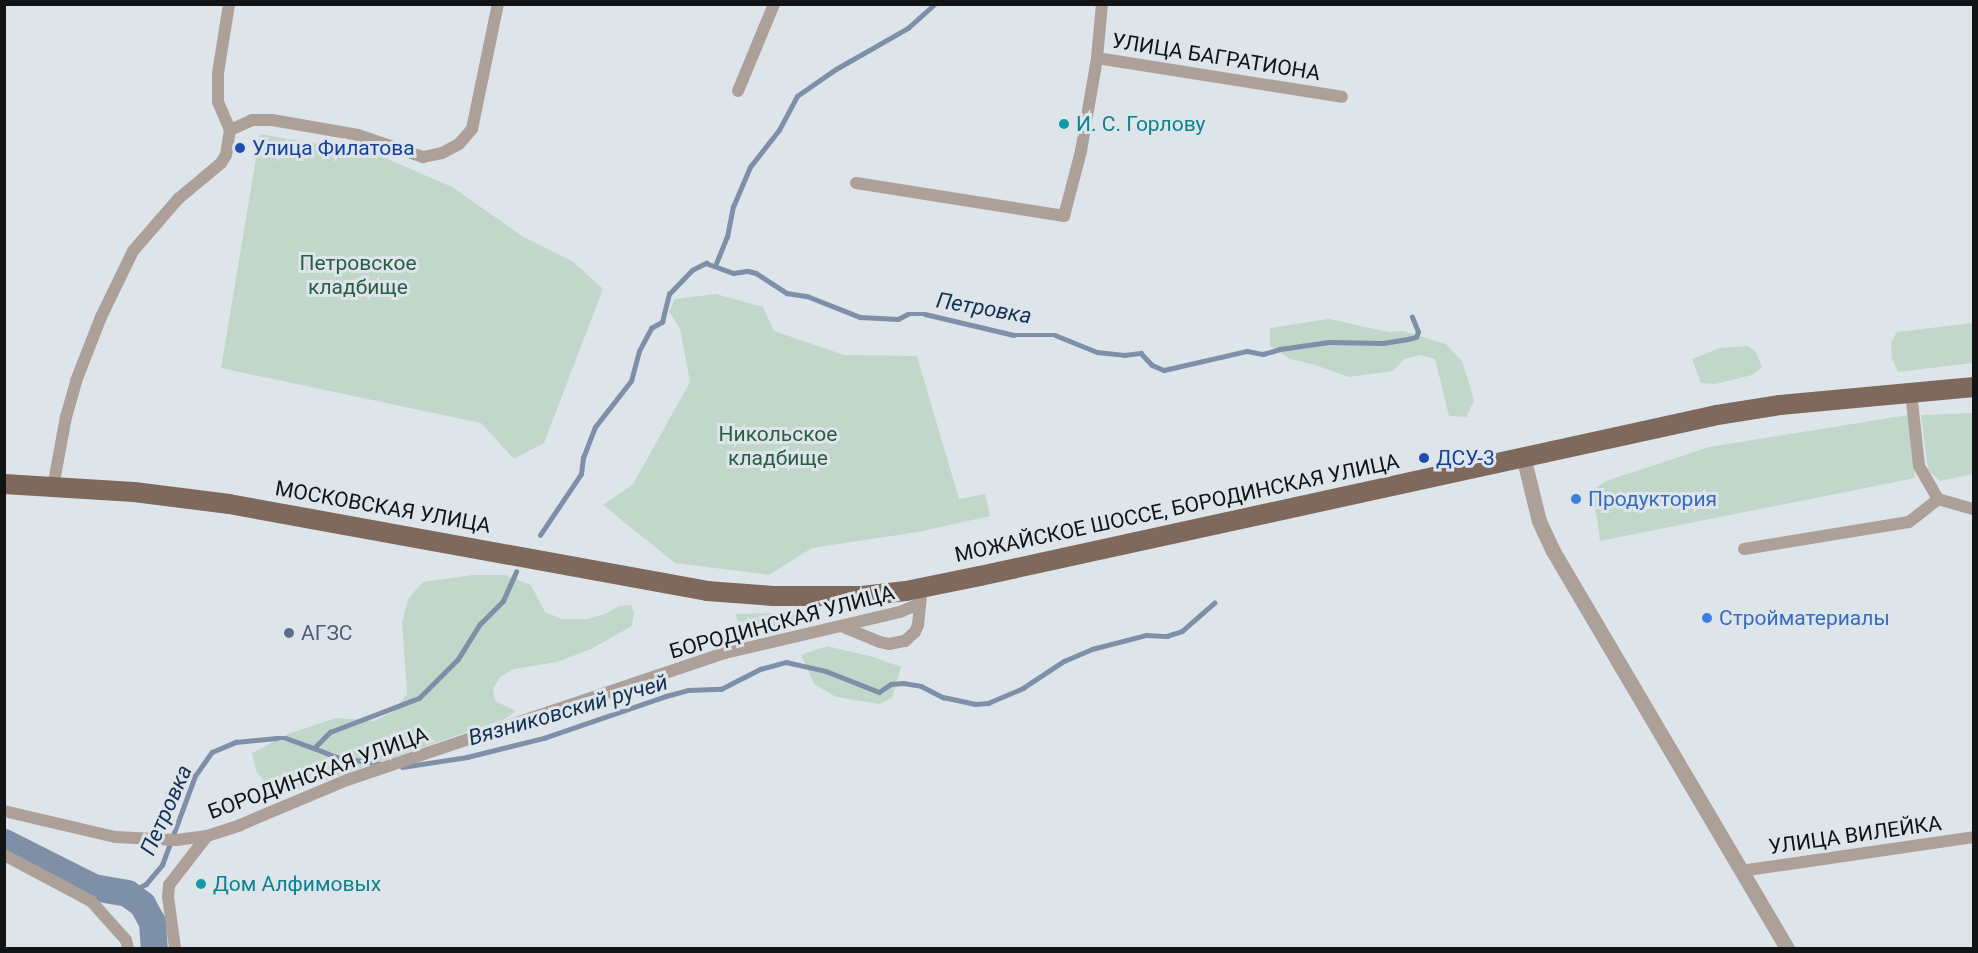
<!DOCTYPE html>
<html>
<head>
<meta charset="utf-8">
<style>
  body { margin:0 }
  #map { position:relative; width:1978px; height:953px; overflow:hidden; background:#dde5ea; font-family:Roboto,sans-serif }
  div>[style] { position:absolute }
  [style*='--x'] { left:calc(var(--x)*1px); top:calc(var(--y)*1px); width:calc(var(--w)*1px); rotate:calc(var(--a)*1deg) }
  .green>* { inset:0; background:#c1d7ca }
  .stream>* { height:4.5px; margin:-2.25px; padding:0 2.25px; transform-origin:2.25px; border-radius:2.25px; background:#7d90a7 }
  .river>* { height:27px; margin:-13.5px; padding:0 13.5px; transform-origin:13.5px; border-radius:13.5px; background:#7d90a7 }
  .minor>* { height:12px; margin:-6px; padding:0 6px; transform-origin:6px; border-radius:6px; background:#ada099 }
  .tertiary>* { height:15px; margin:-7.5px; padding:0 7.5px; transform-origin:7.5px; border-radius:7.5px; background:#ada099 }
  .primary>* { height:20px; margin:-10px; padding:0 10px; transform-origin:10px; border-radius:10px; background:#7f685c }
  .dots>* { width:16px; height:16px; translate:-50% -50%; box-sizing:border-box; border:3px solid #dde5ea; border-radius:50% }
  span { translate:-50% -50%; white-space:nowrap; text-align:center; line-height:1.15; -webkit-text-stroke:6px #dde5ea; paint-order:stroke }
  .street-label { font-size:21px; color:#111315 }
  .culture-label { font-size:21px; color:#0d838f }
  .left { translate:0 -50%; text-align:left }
  .transit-label { font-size:21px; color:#164399 }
  .park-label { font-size:21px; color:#2b5d43 }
  .shop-label { font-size:21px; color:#366cbe }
  .service-label { font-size:21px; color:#4e5e75 }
  .water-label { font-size:22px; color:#153254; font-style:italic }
  .frame { position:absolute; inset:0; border:6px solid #111315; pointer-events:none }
</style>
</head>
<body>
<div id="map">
  <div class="green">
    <div style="clip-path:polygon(260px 134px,376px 154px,452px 187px,522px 236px,572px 261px,603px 289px,544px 443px,514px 459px,481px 423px,221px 368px)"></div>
    <div style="clip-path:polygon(716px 294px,763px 307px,774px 331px,844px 355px,917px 356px,959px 499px,985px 494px,990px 516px,918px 532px,812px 548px,769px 575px,675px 563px,603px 505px,633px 484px,690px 382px,680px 329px,669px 311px,675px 299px)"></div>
    <div style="clip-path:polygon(1329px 319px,1389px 332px,1403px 331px,1446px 344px,1462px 361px,1469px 383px,1474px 401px,1466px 417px,1449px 416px,1435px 359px,1421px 355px,1404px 359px,1393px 371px,1349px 377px,1315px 365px,1290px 359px,1270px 346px,1270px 328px)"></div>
    <div style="clip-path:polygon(1973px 323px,1973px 363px,1898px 372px,1892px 359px,1891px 342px,1897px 332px)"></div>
    <div style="clip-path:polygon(1748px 346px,1756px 352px,1762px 367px,1752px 375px,1715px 384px,1701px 383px,1692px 359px,1720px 348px)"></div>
    <div style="clip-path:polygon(1973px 413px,1973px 474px,1940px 481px,1928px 470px,1921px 415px)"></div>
    <div style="clip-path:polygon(1908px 415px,1915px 478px,1600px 541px,1593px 490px,1606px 481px,1709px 447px)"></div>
    <div style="clip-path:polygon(473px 575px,505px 575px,531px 585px,545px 612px,562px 619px,587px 619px,605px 614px,619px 606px,631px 605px,634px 613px,632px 626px,591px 649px,557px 662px,514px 669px,500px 677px,493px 689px,495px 701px,516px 711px,505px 719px,277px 797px,256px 771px,252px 753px,288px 734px,336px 718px,374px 721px,393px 712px,407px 694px,402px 622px,408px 599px,423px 582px)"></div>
    <div style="clip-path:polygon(769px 613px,798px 614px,805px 617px,803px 623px,773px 630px,738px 621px,735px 614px)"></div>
    <div style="clip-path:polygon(827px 646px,873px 657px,901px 667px,892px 698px,879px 704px,836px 697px,814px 684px,801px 655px)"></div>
  </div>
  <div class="stream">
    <div style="--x:715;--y:266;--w:31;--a:-68"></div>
    <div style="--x:727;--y:237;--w:31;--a:-79"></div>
    <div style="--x:733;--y:207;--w:43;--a:-67"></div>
    <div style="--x:750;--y:167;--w:47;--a:-51.9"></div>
    <div style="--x:779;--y:130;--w:38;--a:-62"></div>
    <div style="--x:797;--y:96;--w:47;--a:-34.7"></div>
    <div style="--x:836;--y:69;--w:83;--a:-29.7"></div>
    <div style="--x:908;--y:28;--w:36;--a:-42"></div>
    <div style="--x:540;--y:535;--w:73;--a:-56.1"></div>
    <div style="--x:581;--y:474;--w:16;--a:-83"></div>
    <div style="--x:583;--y:458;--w:33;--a:-69"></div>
    <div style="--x:595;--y:427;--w:58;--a:-52"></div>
    <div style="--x:631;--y:381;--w:31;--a:-75"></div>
    <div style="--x:639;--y:351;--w:26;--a:-62"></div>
    <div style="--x:651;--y:328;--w:13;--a:-29"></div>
    <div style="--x:662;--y:322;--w:29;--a:-76"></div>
    <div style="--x:669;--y:294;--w:33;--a:-46"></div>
    <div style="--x:692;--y:270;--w:16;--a:-27"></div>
    <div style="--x:706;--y:263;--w:29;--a:20"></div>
    <div style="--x:733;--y:273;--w:15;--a:-8"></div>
    <div style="--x:748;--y:271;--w:8;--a:14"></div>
    <div style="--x:756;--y:273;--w:37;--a:33"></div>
    <div style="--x:787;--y:293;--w:20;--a:9"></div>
    <div style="--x:807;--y:296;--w:57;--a:21.6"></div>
    <div style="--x:860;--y:317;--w:38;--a:3"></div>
    <div style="--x:898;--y:319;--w:11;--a:-27"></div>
    <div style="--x:908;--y:314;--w:17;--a:0"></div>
    <div style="--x:925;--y:314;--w:91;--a:13.3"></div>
    <div style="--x:1014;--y:335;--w:41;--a:0"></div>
    <div style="--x:1055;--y:335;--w:45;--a:22"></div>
    <div style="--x:1097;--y:352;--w:27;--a:6"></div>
    <div style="--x:1124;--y:355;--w:17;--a:-7"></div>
    <div style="--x:1141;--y:353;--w:16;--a:47"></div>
    <div style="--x:1152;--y:365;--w:13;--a:23"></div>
    <div style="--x:1164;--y:370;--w:85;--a:-12.9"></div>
    <div style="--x:1247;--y:351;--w:16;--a:11"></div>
    <div style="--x:1263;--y:354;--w:18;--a:-16"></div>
    <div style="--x:1280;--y:349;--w:49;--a:-8.1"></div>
    <div style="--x:1329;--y:342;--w:54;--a:1.1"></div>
    <div style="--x:1383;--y:343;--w:25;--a:-9"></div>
    <div style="--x:1408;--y:339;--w:8;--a:-14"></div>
    <div style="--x:1416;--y:337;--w:5;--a:-68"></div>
    <div style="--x:1418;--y:332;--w:16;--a:-112"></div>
    <div style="--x:314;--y:748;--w:24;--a:22"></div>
    <div style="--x:336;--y:757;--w:47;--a:8.7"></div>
    <div style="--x:402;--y:767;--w:66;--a:-8.7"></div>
    <div style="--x:467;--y:757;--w:79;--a:-13.9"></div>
    <div style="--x:544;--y:738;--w:129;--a:-19"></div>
    <div style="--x:666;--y:696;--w:23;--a:-15"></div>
    <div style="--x:688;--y:690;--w:33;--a:-2"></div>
    <div style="--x:721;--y:689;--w:44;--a:-27.1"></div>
    <div style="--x:760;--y:669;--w:27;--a:-15"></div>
    <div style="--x:786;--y:662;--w:41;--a:12.7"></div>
    <div style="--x:826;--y:671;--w:57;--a:21.6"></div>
    <div style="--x:879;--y:692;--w:14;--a:-34"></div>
    <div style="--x:891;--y:684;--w:12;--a:-5"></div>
    <div style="--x:903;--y:683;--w:18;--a:9"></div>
    <div style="--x:921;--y:686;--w:25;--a:27"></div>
    <div style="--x:943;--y:697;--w:33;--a:12"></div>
    <div style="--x:975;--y:704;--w:13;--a:-4"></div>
    <div style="--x:988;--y:703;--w:38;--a:-23"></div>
    <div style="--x:1023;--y:688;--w:49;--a:-33.4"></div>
    <div style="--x:1064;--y:661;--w:30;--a:-23"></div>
    <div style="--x:1092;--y:649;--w:56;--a:-14.5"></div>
    <div style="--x:1146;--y:635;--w:21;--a:3"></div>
    <div style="--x:1167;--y:636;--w:16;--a:-18"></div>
    <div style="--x:1182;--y:631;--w:43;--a:-41.2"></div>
    <div style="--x:127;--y:893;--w:21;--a:-25"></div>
    <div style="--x:146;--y:884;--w:25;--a:-50"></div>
    <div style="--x:162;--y:865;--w:95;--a:-69.7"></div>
    <div style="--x:195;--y:776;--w:29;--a:-55"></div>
    <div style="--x:212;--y:752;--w:26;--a:-23"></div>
    <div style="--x:236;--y:742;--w:41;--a:-5.6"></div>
    <div style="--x:277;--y:738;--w:9;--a:0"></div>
    <div style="--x:286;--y:738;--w:30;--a:20"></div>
    <div style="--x:314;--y:748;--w:23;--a:-45"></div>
    <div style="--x:330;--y:732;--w:95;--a:-20.9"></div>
    <div style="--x:419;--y:698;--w:55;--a:-45"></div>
    <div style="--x:458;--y:659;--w:40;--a:-58"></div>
    <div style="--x:479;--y:625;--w:34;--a:-45"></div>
    <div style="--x:503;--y:601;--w:32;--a:-66"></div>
  </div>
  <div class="river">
    <div style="--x:4;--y:842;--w:100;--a:26.8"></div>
    <div style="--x:93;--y:887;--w:35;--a:10"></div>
    <div style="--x:127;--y:893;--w:19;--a:36"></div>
    <div style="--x:142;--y:904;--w:21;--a:61"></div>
    <div style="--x:152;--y:922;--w:26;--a:86"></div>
  </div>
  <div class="minor">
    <div style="--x:1097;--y:58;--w:54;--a:-84.7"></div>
    <div style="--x:738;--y:91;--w:94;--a:-67.5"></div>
    <div style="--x:230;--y:130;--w:24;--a:-24"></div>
    <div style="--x:252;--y:120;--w:20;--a:0"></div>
    <div style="--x:272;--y:120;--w:87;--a:9.9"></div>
    <div style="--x:358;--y:135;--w:69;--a:18.7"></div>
    <div style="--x:423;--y:157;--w:19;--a:-12"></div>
    <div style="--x:442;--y:153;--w:19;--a:-28"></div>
    <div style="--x:459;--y:144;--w:20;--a:-49"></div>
    <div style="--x:472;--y:129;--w:128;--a:-78.3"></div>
    <div style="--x:856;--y:183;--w:211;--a:9"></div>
    <div style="--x:1064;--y:216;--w:67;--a:-75.3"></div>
    <div style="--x:1081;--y:151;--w:94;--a:-80.2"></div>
    <div style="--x:1097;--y:58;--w:248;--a:9"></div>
    <div style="--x:1911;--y:392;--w:74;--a:83.8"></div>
    <div style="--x:1919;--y:466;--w:38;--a:60"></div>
    <div style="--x:1938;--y:499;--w:37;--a:16"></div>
    <div style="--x:53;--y:487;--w:71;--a:-79.5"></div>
    <div style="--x:66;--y:417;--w:37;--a:-74"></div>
    <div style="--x:76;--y:381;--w:69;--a:-68.7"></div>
    <div style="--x:101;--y:317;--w:73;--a:-64.1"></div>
    <div style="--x:133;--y:251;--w:69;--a:-49.1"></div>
    <div style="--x:178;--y:199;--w:56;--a:-39.9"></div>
    <div style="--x:221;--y:163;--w:9;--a:-58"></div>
    <div style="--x:226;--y:155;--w:25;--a:-81"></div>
    <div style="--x:230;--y:130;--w:30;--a:-113"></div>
    <div style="--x:218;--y:102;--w:29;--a:-90"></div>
    <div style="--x:218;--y:73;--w:70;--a:-80.9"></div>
    <div style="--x:1744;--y:549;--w:167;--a:-9.3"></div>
    <div style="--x:1909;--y:522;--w:37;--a:-38"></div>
    <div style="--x:841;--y:626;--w:42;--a:22.3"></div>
    <div style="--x:880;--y:642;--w:9;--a:13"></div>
    <div style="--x:889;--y:644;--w:16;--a:-11"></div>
    <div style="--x:905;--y:641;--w:13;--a:-42"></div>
    <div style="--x:915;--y:632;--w:8;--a:-67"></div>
    <div style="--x:918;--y:625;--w:27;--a:-84"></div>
    <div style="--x:4;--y:811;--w:114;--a:13.2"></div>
    <div style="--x:115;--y:837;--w:62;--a:2.8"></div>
    <div style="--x:177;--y:840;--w:30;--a:-8"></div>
    <div style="--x:207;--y:836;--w:35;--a:-18"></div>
    <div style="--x:240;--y:825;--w:116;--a:-22.8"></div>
    <div style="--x:347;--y:780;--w:399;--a:-18.6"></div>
    <div style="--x:725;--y:653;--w:180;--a:-13.2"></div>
    <div style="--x:900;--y:612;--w:21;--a:-23"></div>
    <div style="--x:4;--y:855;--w:98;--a:27.9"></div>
    <div style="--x:91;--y:901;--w:52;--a:48.1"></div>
    <div style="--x:126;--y:940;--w:8;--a:76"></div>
    <div style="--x:1741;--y:871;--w:235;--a:-8.3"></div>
    <div style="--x:175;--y:948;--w:51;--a:-97.8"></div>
    <div style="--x:168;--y:897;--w:12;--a:-85"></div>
    <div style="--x:169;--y:885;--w:62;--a:-52.2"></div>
  </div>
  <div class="tertiary">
    <div style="--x:1523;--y:456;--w:67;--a:76.2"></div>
    <div style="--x:1539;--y:521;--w:33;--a:65"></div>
    <div style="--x:1553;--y:551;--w:461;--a:59.5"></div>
  </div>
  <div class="primary">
    <div style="--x:4;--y:484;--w:130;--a:3.5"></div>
    <div style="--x:134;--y:492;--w:96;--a:7.2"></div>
    <div style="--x:229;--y:504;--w:486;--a:10.3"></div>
    <div style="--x:707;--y:591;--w:66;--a:4.3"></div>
    <div style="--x:773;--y:596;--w:89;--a:0"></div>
    <div style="--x:862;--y:596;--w:44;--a:-6.5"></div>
    <div style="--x:906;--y:591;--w:76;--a:-11.5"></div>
    <div style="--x:980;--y:576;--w:754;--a:-12.32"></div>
    <div style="--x:1717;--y:415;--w:64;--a:-9"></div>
    <div style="--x:1780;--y:405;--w:195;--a:-5.3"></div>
  </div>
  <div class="dots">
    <div style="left:1064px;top:124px;background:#0f9aa8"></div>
    <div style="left:240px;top:148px;background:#1a4fb4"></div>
    <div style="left:1424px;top:458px;background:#1a4fb4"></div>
    <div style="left:1576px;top:499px;background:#3f7fe0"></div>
    <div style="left:1707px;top:618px;background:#3f7fe0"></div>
    <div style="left:289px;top:633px;background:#5c6f8a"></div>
    <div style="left:201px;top:884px;background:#0f9aa8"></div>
  </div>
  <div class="street-label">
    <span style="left:1216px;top:57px;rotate:9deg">УЛИЦА БАГРАТИОНА</span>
    <span style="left:383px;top:507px;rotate:10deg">МОСКОВСКАЯ УЛИЦА</span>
    <span style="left:1177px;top:508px;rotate:-12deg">МОЖАЙСКОЕ ШОССЕ, БОРОДИНСКАЯ УЛИЦА</span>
    <span style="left:782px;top:622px;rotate:-15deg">БОРОДИНСКАЯ УЛИЦА</span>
    <span style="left:318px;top:773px;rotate:-20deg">БОРОДИНСКАЯ УЛИЦА</span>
    <span style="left:1855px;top:835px;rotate:-8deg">УЛИЦА ВИЛЕЙКА</span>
  </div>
  <div class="culture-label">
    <span class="left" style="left:1076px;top:124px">И. С. Горлову</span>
    <span class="left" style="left:213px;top:884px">Дом Алфимовых</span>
  </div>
  <div class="transit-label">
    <span class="left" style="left:252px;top:148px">Улица Филатова</span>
    <span class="left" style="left:1436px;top:458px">ДСУ-3</span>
  </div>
  <div class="park-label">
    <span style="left:358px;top:275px">Петровское<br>кладбище</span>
    <span style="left:778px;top:446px">Никольское<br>кладбище</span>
  </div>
  <div class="shop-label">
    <span class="left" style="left:1588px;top:499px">Продуктория</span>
    <span class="left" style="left:1719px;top:618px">Стройматериалы</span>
  </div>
  <div class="service-label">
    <span class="left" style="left:301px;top:633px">АГЗС</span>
  </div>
  <div class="water-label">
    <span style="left:984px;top:308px;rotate:10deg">Петровка</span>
    <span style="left:568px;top:710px;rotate:-16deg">Вязниковский ручей</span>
    <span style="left:166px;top:810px;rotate:-66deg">Петровка</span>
  </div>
  <div class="frame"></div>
</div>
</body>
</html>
